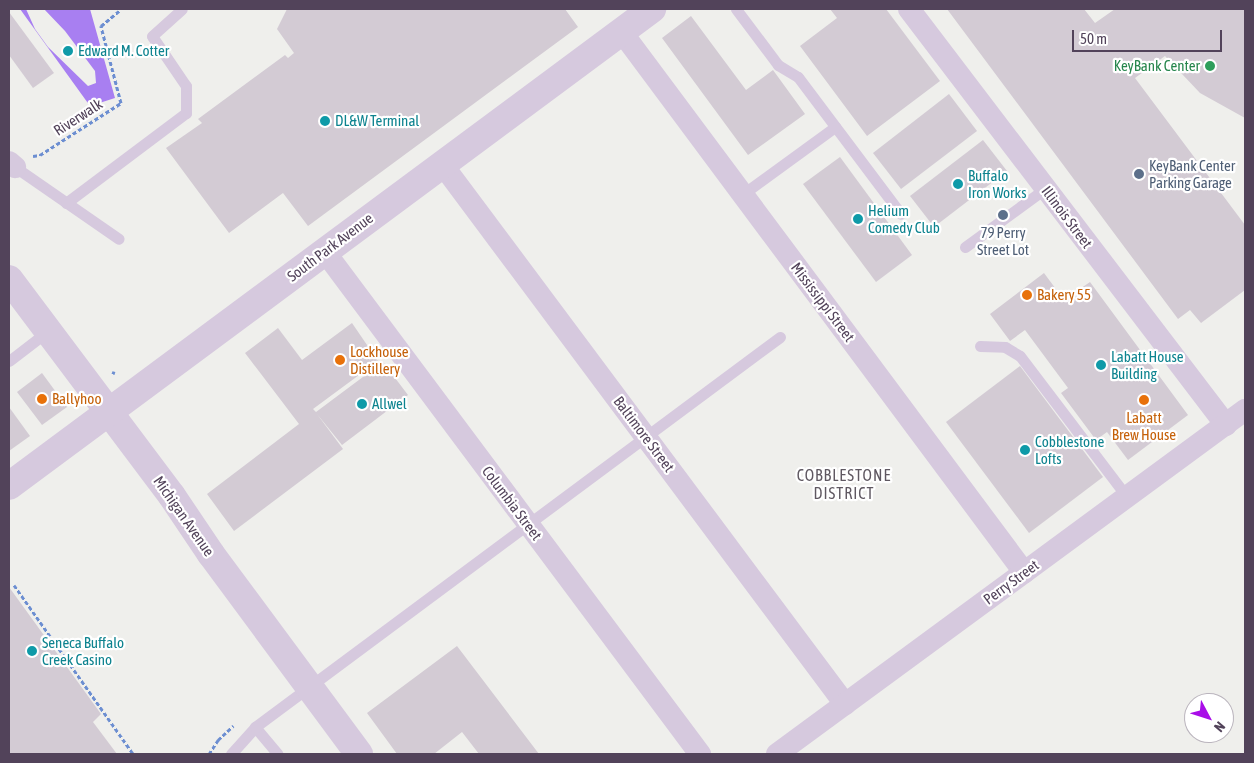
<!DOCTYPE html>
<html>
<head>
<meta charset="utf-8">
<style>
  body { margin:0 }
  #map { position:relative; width:1254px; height:763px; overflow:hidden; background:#efefec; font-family:"Asap Condensed",sans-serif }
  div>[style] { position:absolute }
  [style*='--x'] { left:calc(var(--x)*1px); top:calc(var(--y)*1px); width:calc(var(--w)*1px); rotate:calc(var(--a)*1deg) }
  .water>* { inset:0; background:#a87ff1 }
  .building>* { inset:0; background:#d3cbd4 }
  .path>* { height:3px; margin-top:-1.5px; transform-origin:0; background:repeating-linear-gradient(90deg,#6c8ed1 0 4px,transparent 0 6.5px) }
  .service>* { height:11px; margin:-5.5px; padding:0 5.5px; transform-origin:5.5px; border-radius:5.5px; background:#d6c9de }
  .minor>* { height:22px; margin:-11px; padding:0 11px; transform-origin:11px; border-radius:11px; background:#d6c9de }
  .tertiary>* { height:28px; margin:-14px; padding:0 14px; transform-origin:14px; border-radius:14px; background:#d6c9de }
  .dots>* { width:14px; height:14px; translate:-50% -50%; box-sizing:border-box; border:2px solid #fff; border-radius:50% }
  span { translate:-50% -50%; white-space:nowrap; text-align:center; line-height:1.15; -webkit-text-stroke:4.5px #fff; paint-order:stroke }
  .culture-label { font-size:15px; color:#0d838f }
  .left { translate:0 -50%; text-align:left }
  .leisure-label { font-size:15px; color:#27864d }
  .right { translate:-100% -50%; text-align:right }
  .street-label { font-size:15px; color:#52435a }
  .service-label { font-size:15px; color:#4e5e75 }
  .food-label { font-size:15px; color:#c56008 }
  .neighbourhood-label { font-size:16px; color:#5f5861; letter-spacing:1px }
  .frame { position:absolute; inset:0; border:10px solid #52435a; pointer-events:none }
  .north { position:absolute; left:1184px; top:693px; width:50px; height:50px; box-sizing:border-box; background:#fff; border:1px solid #bab4bd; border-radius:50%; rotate:130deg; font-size:14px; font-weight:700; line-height:20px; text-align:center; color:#52435a }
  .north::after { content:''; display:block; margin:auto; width:18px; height:22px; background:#a90de8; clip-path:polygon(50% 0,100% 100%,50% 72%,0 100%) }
  .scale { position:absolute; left:1072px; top:30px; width:150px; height:22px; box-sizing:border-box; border:2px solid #52435a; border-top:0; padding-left:6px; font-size:15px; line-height:18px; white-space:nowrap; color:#52435a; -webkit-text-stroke:4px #fff; paint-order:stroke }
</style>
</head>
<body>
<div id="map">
  <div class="water">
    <div style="clip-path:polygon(20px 9px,26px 9px,35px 29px,48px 47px,88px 86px,96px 83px,95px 71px,65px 31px,44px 9px,90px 9px,115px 98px,90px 106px)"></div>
  </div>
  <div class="building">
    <div style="clip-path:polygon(287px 9px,565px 9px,578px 27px,308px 226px,283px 193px,229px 233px,166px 148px,202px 123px,198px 119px,285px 55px,288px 58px,294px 53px,277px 29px)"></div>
    <div style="clip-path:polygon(830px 9px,886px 9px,940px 81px,867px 136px,800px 46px,837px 18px)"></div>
    <div style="clip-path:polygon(947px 9px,1084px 9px,1095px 23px,1115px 9px,1245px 9px,1245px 118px,1200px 93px,1165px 56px,1135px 78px,1245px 225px,1245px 290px,1201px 323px,1190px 310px,1178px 319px)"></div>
    <div style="clip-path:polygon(9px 12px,54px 73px,33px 88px,9px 55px)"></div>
    <div style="clip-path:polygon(691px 16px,746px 90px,773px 70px,805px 114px,748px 155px,662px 38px)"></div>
    <div style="clip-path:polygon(949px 94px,977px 131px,901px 189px,873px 153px)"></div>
    <div style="clip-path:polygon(983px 140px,1007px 171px,934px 227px,910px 196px)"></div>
    <div style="clip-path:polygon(840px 157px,912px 255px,876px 282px,803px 184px)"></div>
    <div style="clip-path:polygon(1044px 273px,1064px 300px,1090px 282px,1188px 415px,1128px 460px,1107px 432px,1096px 440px,1061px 393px,1068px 388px,1025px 330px,1010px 341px,990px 314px)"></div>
    <div style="clip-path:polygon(352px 323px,378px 361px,313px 409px,316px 412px,383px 362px,408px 395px,342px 445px,317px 414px,343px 449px,234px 531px,207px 494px,299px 424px,245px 353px,278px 328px,302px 360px)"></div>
    <div style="clip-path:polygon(1020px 366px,1103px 477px,1029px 533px,946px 422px)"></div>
    <div style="clip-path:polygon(42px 373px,67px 407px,42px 425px,17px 392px)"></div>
    <div style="clip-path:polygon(9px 407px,30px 436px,9px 451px)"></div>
    <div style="clip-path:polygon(9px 587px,101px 714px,93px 722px,117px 754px,9px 754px)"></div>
    <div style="clip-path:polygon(457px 646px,539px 754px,479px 754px,462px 732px,434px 754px,397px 754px,367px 713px)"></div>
  </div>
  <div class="path">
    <div style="--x:33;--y:156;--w:7;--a:-8"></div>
    <div style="--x:40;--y:155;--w:96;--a:-32.7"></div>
    <div style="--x:121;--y:103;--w:80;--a:-104.6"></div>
    <div style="--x:101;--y:26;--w:26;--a:-40"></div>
    <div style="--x:113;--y:374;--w:3;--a:-72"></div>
    <div style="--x:14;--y:585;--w:207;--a:54.8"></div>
    <div style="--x:209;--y:754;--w:17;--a:-57"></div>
    <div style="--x:218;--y:740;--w:21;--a:-43"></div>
  </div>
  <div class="service">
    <div style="--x:736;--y:9;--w:70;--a:53.1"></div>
    <div style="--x:778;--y:65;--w:23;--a:31"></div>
    <div style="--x:798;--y:77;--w:171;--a:53.1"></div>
    <div style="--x:15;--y:167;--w:126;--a:34.7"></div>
    <div style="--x:743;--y:194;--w:114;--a:-36.1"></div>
    <div style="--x:66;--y:203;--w:150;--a:-36.9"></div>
    <div style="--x:186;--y:113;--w:27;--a:-90"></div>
    <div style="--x:186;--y:86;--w:60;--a:-124.2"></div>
    <div style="--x:152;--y:36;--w:40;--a:-42"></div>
    <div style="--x:965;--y:247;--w:100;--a:-36.1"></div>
    <div style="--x:980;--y:346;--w:25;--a:2"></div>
    <div style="--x:1005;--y:347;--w:17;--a:31"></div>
    <div style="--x:1020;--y:356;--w:177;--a:52.8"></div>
    <div style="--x:9;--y:361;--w:49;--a:-37.6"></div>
    <div style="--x:255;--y:727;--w:35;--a:50"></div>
    <div style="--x:231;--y:754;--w:36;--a:-48"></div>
    <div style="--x:255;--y:727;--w:654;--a:-36.61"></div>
  </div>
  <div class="minor">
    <div style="--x:909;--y:9;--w:523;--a:52.69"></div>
    <div style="--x:621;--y:31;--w:675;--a:53.32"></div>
    <div style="--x:9;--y:162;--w:8;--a:40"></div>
    <div style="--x:442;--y:164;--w:674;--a:53.27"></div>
    <div style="--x:325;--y:252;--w:627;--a:53.24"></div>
    <div style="--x:777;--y:754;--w:581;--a:-36.32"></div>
  </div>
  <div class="tertiary">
    <div style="--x:9;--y:279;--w:271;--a:53.1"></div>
    <div style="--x:172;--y:496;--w:70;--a:56.1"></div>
    <div style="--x:211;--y:554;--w:249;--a:53.5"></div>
    <div style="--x:9;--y:486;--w:801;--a:-36.57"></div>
  </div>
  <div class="dots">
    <div style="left:68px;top:51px;background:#0f9aa8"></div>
    <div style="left:1210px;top:66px;background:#2e9e5b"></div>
    <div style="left:325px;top:121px;background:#0f9aa8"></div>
    <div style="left:1139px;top:174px;background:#5c6f8a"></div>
    <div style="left:958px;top:184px;background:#0f9aa8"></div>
    <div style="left:1003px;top:215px;background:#5c6f8a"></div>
    <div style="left:858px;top:219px;background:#0f9aa8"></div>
    <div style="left:1027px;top:295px;background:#e8710a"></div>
    <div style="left:340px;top:360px;background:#e8710a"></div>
    <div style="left:1101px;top:365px;background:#0f9aa8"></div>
    <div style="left:42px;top:399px;background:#e8710a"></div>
    <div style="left:1144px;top:400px;background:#e8710a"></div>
    <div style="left:362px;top:404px;background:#0f9aa8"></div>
    <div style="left:1025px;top:450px;background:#0f9aa8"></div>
    <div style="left:32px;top:651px;background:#0f9aa8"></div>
  </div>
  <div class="culture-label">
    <span class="left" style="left:78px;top:51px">Edward M. Cotter</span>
    <span class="left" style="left:335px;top:121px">DL&amp;W Terminal</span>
    <span class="left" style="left:968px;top:184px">Buffalo<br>Iron Works</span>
    <span class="left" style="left:868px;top:219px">Helium<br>Comedy Club</span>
    <span class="left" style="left:1111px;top:365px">Labatt House<br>Building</span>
    <span class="left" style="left:372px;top:404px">Allwel</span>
    <span class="left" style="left:1035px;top:450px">Cobblestone<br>Lofts</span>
    <span class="left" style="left:42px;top:651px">Seneca Buffalo<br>Creek Casino</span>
  </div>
  <div class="leisure-label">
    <span class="right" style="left:1200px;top:66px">KeyBank Center</span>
  </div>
  <div class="street-label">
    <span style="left:78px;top:117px;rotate:-33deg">Riverwalk</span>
    <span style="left:1067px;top:217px;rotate:53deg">Illinois Street</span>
    <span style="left:330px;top:247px;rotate:-37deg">South Park Avenue</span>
    <span style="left:823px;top:302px;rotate:53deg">Mississippi Street</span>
    <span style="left:644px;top:434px;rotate:53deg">Baltimore Street</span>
    <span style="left:512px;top:503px;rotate:53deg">Columbia Street</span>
    <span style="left:184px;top:516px;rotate:55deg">Michigan Avenue</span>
    <span style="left:1011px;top:582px;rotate:-36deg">Perry Street</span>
  </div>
  <div class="service-label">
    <span class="left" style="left:1149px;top:174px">KeyBank Center<br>Parking Garage</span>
    <span style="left:1003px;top:241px">79 Perry<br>Street Lot</span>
  </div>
  <div class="food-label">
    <span class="left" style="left:1037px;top:295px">Bakery 55</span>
    <span class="left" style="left:350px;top:360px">Lockhouse<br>Distillery</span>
    <span class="left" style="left:52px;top:399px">Ballyhoo</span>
    <span style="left:1144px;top:426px">Labatt<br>Brew House</span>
  </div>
  <div class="neighbourhood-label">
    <span style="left:844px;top:484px">COBBLESTONE<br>DISTRICT</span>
  </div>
  <div class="frame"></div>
  <div class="north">N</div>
  <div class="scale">50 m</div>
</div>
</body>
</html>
